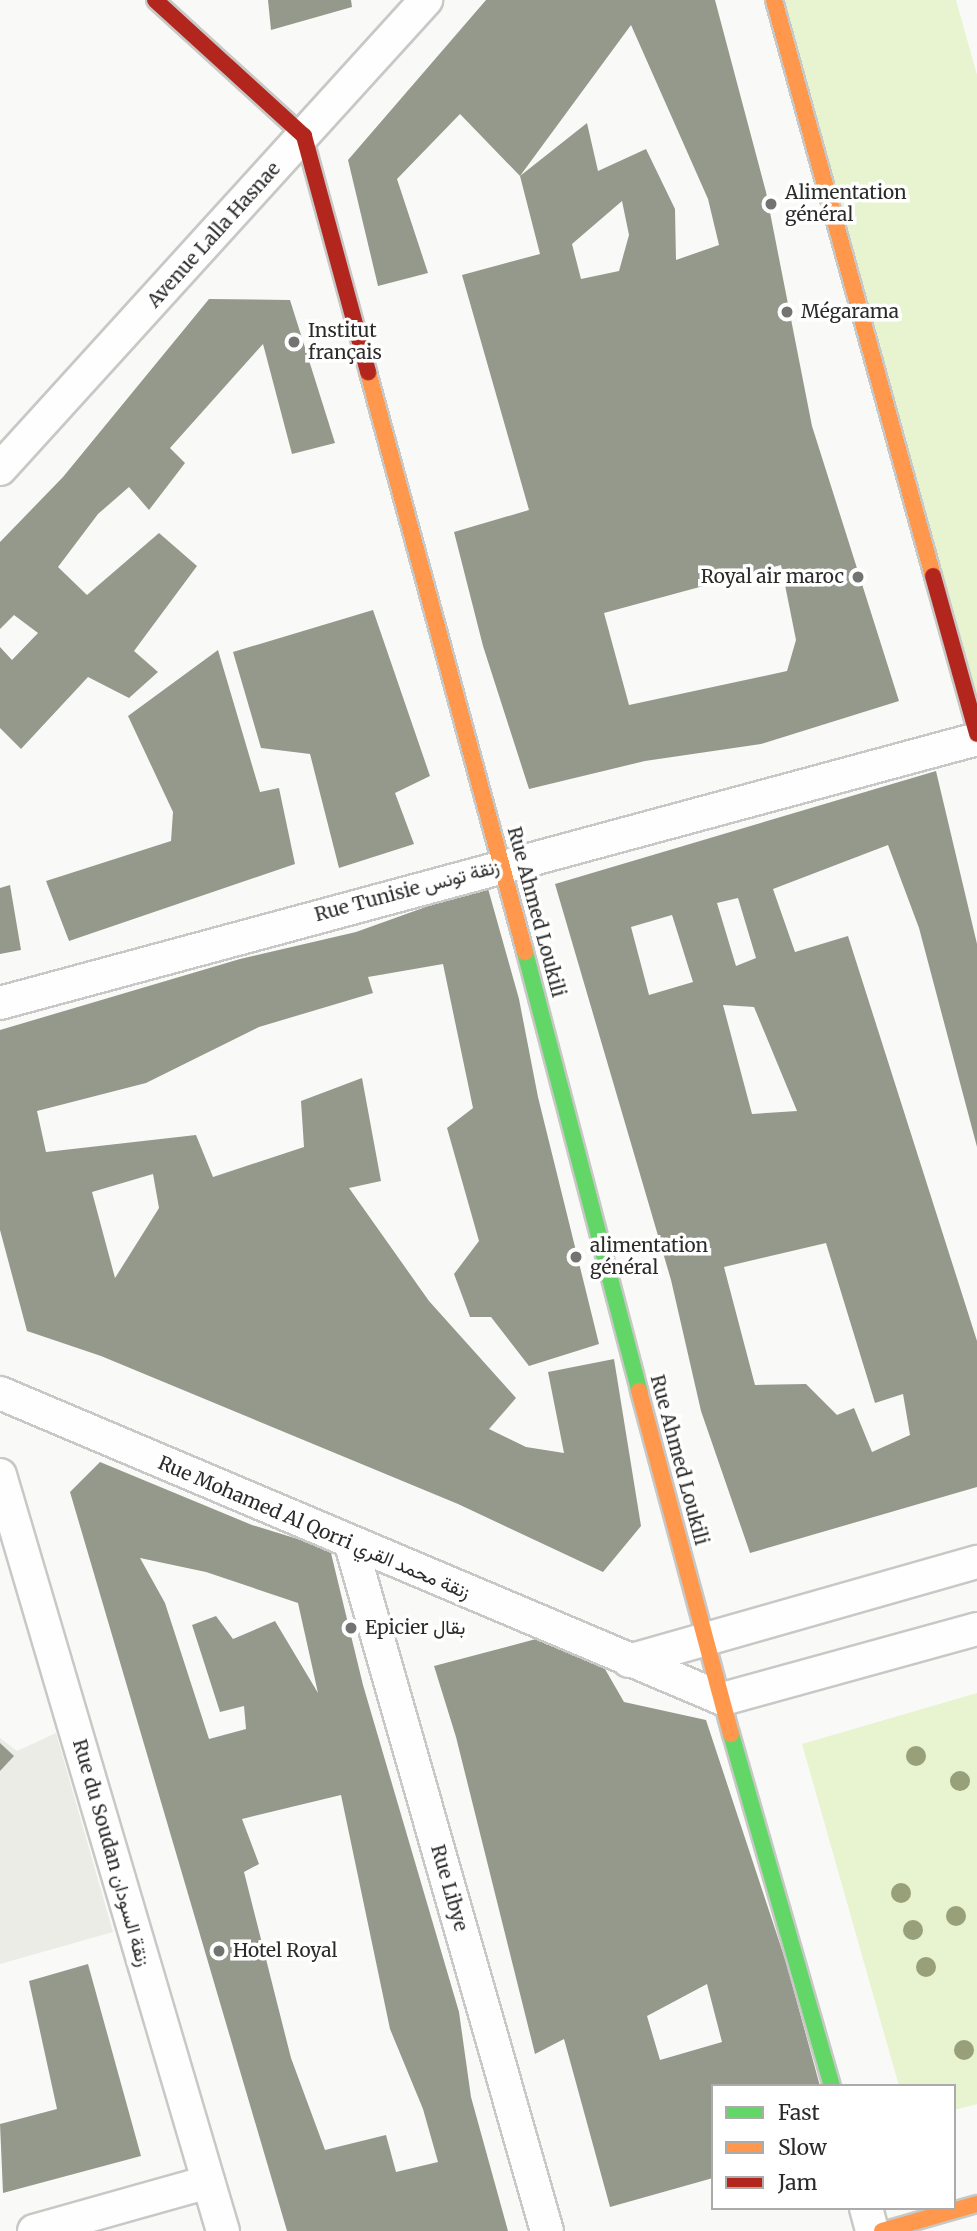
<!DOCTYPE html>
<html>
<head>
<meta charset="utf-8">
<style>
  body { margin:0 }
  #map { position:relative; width:977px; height:2231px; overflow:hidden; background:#f9faf7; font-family:Merriweather,Vazirmatn,serif }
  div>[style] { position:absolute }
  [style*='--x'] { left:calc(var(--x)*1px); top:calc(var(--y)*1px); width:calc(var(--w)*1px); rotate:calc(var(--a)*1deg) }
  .built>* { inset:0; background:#eaece5 }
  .green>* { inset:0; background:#e8f3d0 }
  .building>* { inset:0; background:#95998c }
  .roads { filter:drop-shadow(2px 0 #c8c8c6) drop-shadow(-2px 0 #c8c8c6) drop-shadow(0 2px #c8c8c6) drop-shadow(0 -2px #c8c8c6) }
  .street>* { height:32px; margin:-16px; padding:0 16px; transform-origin:16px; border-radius:16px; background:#fefefe }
  .fast>* { height:16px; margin:-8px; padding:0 8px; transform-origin:8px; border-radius:8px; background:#63d668 }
  .slow>* { height:16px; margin:-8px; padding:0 8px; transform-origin:8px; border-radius:8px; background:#ff974d }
  .jam>* { height:16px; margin:-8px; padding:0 8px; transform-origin:8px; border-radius:8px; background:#b3261e }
  .trees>* { width:20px; height:20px; margin:-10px; border-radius:50%; background:#97a078 }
  .dots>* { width:19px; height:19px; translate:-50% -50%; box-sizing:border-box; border:4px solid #fff; border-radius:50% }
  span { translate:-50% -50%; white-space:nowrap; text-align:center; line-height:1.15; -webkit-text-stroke:7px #fff; paint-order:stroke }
  .poi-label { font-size:19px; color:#2b2c2a }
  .left { translate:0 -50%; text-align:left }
  .right { translate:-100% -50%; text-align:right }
  .street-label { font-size:19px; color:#2b2c2a }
  .legend { position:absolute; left:711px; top:2084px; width:245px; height:126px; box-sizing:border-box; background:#fff; border:2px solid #aaabaa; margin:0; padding:9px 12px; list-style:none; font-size:21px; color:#2b2c2a }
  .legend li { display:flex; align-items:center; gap:14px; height:35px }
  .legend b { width:35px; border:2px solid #aaabaa }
</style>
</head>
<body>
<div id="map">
  <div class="built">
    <div style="clip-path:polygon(56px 1733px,113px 1932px,0 1964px,0 1738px,17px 1751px)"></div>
  </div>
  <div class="green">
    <div style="clip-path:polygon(780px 0,956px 0,977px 75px,977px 725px)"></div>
    <div style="clip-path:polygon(977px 1693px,977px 2104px,954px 2110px,954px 2086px,899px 2086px,802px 1744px)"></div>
  </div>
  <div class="building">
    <div style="clip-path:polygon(268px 0,351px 0,352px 7px,271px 30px)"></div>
    <div style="clip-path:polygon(evenodd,486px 0,715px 0,766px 192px,812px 426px,899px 701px,761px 744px,645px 761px,529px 789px,483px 646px,454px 532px,529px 510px,462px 275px,540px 254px,520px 176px,587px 123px,598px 171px,646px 149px,675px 209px,676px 260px,719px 245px,708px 199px,631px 25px,520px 176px,460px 114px,397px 179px,428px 273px,378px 286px,348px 160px,486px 0,622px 201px,629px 235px,619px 271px,581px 279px,572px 244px,622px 201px,486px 0,781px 565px,796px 640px,787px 671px,629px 705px,604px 613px,781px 565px)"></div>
    <div style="clip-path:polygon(209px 299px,290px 300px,335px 443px,292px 454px,263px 344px,170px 448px,185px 463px,149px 510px,129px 487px,98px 514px,58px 567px,87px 595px,159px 533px,197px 566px,134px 651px,158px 672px,129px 698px,88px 677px,21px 749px,0 728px,0 647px,12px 660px,38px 633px,14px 615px,0 629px,0 542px,63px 477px)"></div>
    <div style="clip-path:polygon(373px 610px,430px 776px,395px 793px,414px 844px,339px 868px,310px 754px,261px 748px,233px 652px)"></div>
    <div style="clip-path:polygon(218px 650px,260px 792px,279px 788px,295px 864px,69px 941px,46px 881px,171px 841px,173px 812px,128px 716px)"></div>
    <div style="clip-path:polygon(evenodd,936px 771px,977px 944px,977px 1147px,919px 928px,888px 845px,773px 889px,795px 952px,848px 936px,977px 1341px,977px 1487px,750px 1553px,701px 1411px,671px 1280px,555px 884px,936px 771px,738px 898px,756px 958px,736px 966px,717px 903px,738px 898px,936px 771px,672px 915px,693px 982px,649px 995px,631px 927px,672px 915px,936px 771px,723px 1005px,754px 1007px,797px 1111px,752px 1114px,723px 1005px,936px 771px,826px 1243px,875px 1403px,903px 1394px,910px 1435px,872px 1452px,854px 1408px,837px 1415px,806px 1384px,755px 1385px,724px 1267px,826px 1243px)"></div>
    <div style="clip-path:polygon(10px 885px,21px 950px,0 954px,0 888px)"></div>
    <div style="clip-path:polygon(evenodd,487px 885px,519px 999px,538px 1097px,599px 1344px,529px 1366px,491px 1317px,470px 1317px,454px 1274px,479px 1241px,447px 1128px,473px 1108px,443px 964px,368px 977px,373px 993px,259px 1027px,146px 1083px,37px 1111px,46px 1152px,196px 1135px,213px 1177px,304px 1147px,301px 1101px,362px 1078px,381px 1181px,349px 1188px,429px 1301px,516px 1398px,489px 1429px,526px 1447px,564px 1453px,548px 1372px,614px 1359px,641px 1526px,603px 1572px,458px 1504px,101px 1356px,27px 1331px,0 1230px,0 1030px,240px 959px,356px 932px,487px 885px,153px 1174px,159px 1208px,115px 1278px,92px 1192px,153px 1174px)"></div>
    <div style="clip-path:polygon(evenodd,100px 1462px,252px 1525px,330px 1549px,363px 1685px,459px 2012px,471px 2097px,508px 2231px,287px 2231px,70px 1492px,100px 1462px,140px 1558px,206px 1572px,298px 1603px,318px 1693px,275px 1621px,233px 1639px,216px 1616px,192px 1625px,220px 1712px,244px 1706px,246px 1729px,209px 1739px,165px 1603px,140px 1558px,100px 1462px,341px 1795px,390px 2029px,423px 2109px,438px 2162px,396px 2172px,386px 2135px,325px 2150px,291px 2058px,244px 1872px,259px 1864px,242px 1819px,341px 1795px)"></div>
    <div style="clip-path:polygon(evenodd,536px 1639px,605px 1669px,624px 1702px,706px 1720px,786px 1962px,820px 2086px,713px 2086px,713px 2178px,610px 2207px,564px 2039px,535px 2054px,456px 1737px,434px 1666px,536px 1639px,707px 1984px,722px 2042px,660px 2060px,647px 2016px,707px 1984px)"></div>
    <div style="clip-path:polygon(0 1743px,14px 1756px,0 1771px)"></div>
    <div style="clip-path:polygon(88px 1964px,141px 2156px,3px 2193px,0 2124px,57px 2109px,29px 1981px)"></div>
  </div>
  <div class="roads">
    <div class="street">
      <div style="--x:0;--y:469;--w:634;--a:-47.75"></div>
      <div style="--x:0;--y:1003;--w:1012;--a:-15.12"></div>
      <div style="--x:0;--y:1393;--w:785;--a:22.94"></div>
      <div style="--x:723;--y:1699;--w:263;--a:-15.4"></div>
      <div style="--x:0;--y:1475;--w:788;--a:73.57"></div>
      <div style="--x:351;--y:1544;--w:714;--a:74.08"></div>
      <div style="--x:629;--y:1661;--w:362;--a:-15.9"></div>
      <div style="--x:866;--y:2208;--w:24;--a:75"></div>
      <div style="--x:34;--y:2231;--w:181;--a:-15.7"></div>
    </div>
    <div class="fast">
      <div style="--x:525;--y:952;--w:454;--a:75.4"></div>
      <div style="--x:731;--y:1734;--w:366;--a:74"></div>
    </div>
    <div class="slow">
      <div style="--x:774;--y:0;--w:598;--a:74.57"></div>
      <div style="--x:368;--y:372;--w:601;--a:74.85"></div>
      <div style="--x:639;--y:1391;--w:355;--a:75"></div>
      <div style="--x:882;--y:2231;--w:99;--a:-15.9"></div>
    </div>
    <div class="jam">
      <div style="--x:155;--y:0;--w:202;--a:42.4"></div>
      <div style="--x:304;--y:136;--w:245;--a:74.8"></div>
      <div style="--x:933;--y:576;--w:164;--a:74.4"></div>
    </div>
  </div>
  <div class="trees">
    <div style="left:916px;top:1756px"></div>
    <div style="left:960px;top:1781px"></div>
    <div style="left:901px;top:1893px"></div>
    <div style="left:956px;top:1916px"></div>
    <div style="left:913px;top:1930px"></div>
    <div style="left:926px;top:1967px"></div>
    <div style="left:964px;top:2050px"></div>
  </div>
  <div class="dots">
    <div style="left:771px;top:204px;background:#737472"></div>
    <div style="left:787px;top:312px;background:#737472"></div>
    <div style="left:294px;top:342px;background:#737472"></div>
    <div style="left:858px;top:577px;background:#737472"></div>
    <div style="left:576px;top:1257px;background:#737472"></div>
    <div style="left:351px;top:1628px;background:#737472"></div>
    <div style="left:219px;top:1951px;background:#737472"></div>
  </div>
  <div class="poi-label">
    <span class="left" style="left:785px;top:204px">Alimentation<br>général</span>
    <span class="left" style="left:801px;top:312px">Mégarama</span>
    <span class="left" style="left:308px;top:342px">Institut<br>français</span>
    <span class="right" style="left:844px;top:577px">Royal air maroc</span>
    <span class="left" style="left:590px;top:1257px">alimentation<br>général</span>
    <span class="left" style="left:365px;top:1628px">Epicier بقال</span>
    <span class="left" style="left:233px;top:1951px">Hotel Royal</span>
  </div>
  <div class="street-label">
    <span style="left:214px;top:235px;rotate:-48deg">Avenue Lalla Hasnae</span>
    <span style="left:407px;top:891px;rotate:-15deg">Rue Tunisie زنقة تونس</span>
    <span style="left:536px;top:912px;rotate:75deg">Rue Ahmed Loukili</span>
    <span style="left:679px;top:1460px;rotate:75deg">Rue Ahmed Loukili</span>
    <span style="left:314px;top:1528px;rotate:23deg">Rue Mohamed Al Qorri زنقة محمد القري</span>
    <span style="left:111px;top:1853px;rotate:74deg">Rue du Soudan زنقة السودان</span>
    <span style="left:449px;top:1888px;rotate:74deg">Rue Libye</span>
  </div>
  <ul class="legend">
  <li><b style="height:9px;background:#63d668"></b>Fast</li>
  <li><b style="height:9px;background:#ff974d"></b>Slow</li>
  <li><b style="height:9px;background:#b3261e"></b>Jam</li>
  </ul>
</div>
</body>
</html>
